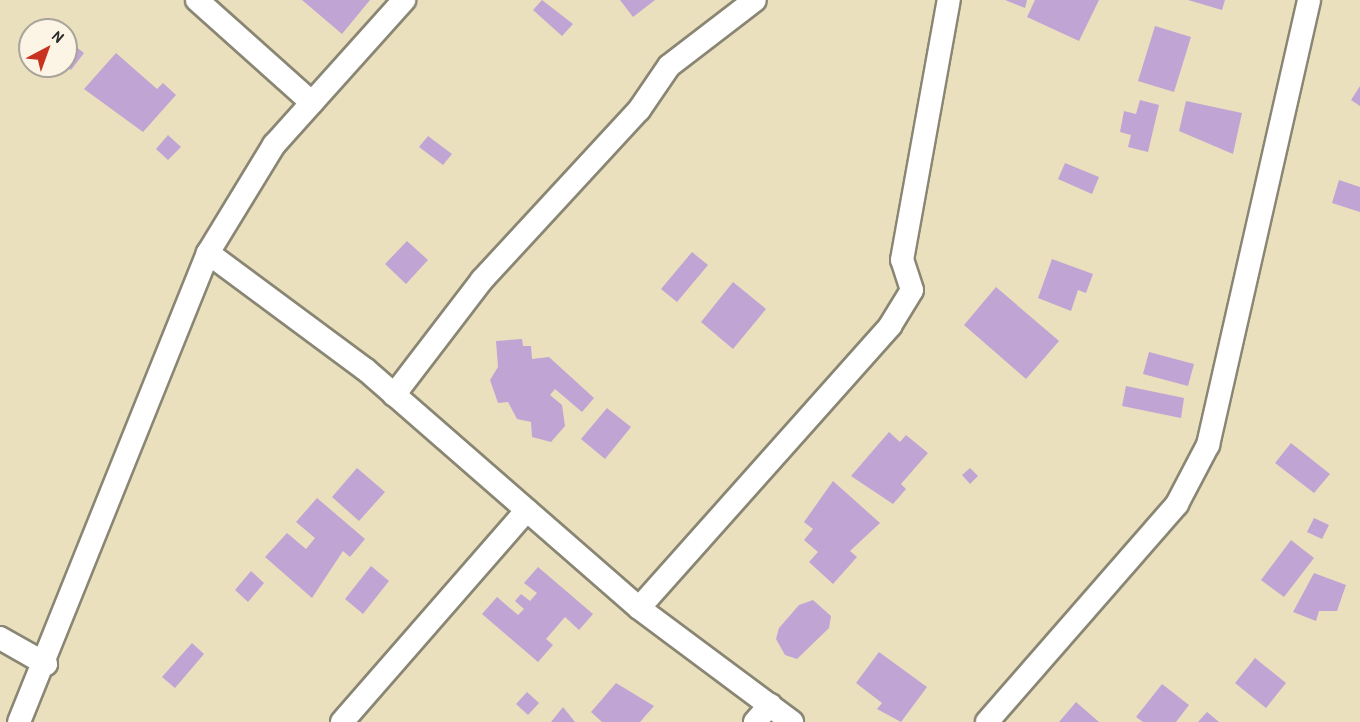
<!DOCTYPE html>
<html>
<head>
<meta charset="utf-8">
<style>
  body { margin:0 }
  #map { position:relative; width:1360px; height:722px; overflow:hidden; background:#eae0be; font-family:"Patrick Hand",sans-serif }
  div>[style] { position:absolute }
  [style*='--x'] { left:calc(var(--x)*1px); top:calc(var(--y)*1px); width:calc(var(--w)*1px); rotate:calc(var(--a)*1deg) }
  .building>* { inset:0; background:#c0a4d4 }
  .roads { filter:drop-shadow(2px 0 #8a8674) drop-shadow(-2px 0 #8a8674) drop-shadow(0 2px #8a8674) drop-shadow(0 -2px #8a8674) }
  .minor>* { height:22px; margin:-11px; padding:0 11px; transform-origin:11px; border-radius:11px; background:#fff }
  span { translate:-50% -50%; white-space:nowrap; text-align:center; line-height:1.15; -webkit-text-stroke:5px #fcf5e5; paint-order:stroke }
  .north { position:absolute; left:18px; top:18px; width:60px; height:60px; box-sizing:border-box; background:#fcf5e5; border:2px solid #a8a49b; border-radius:50%; rotate:41deg; font-size:16px; font-weight:700; line-height:24px; text-align:center; color:#2b2b2b }
  .north::after { content:''; display:block; margin:auto; width:21px; height:27px; background:#c8321e; clip-path:polygon(50% 0,100% 100%,50% 72%,0 100%) }
</style>
</head>
<body>
<div id="map">
  <div class="building">
    <div style="clip-path:polygon(302px 0,370px 0,342px 34px)"></div>
    <div style="clip-path:polygon(542px 0,573px 24px,562px 36px,533px 10px)"></div>
    <div style="clip-path:polygon(620px 0,655px 0,633px 17px)"></div>
    <div style="clip-path:polygon(1005px 0,1027px 0,1025px 8px)"></div>
    <div style="clip-path:polygon(1035px 0,1099px 0,1079px 41px,1027px 17px)"></div>
    <div style="clip-path:polygon(1188px 0,1225px 0,1222px 10px)"></div>
    <div style="clip-path:polygon(1155px 26px,1191px 37px,1174px 92px,1138px 81px)"></div>
    <div style="clip-path:polygon(66px 39px,84px 53px,71px 70px,66px 66px)"></div>
    <div style="clip-path:polygon(116px 53px,157px 89px,163px 83px,176px 95px,143px 132px,84px 89px)"></div>
    <div style="clip-path:polygon(1360px 86px,1360px 106px,1351px 100px)"></div>
    <div style="clip-path:polygon(1140px 100px,1159px 105px,1148px 152px,1128px 147px,1131px 135px,1120px 132px,1124px 111px,1136px 114px)"></div>
    <div style="clip-path:polygon(1186px 101px,1242px 113px,1233px 154px,1179px 131px)"></div>
    <div style="clip-path:polygon(168px 135px,181px 147px,168px 160px,156px 149px)"></div>
    <div style="clip-path:polygon(428px 136px,452px 154px,443px 165px,419px 147px)"></div>
    <div style="clip-path:polygon(1065px 163px,1099px 177px,1092px 194px,1058px 179px)"></div>
    <div style="clip-path:polygon(1339px 180px,1360px 187px,1360px 212px,1332px 203px)"></div>
    <div style="clip-path:polygon(407px 241px,428px 260px,406px 284px,385px 264px)"></div>
    <div style="clip-path:polygon(692px 252px,708px 265px,677px 302px,661px 289px)"></div>
    <div style="clip-path:polygon(1052px 259px,1093px 274px,1086px 293px,1078px 290px,1071px 311px,1038px 298px)"></div>
    <div style="clip-path:polygon(733px 282px,766px 309px,733px 349px,701px 322px)"></div>
    <div style="clip-path:polygon(996px 287px,1059px 341px,1026px 379px,964px 325px)"></div>
    <div style="clip-path:polygon(522px 339px,523px 346px,531px 346px,532px 359px,549px 357px,594px 398px,582px 412px,555px 389px,550px 395px,562px 405px,565px 426px,551px 442px,532px 437px,531px 422px,517px 419px,508px 402px,498px 403px,490px 380px,498px 367px,496px 341px)"></div>
    <div style="clip-path:polygon(1149px 352px,1194px 364px,1188px 386px,1143px 374px)"></div>
    <div style="clip-path:polygon(1126px 386px,1184px 398px,1181px 418px,1122px 406px)"></div>
    <div style="clip-path:polygon(607px 408px,631px 427px,605px 459px,581px 439px)"></div>
    <div style="clip-path:polygon(889px 432px,900px 442px,906px 435px,928px 453px,901px 484px,906px 489px,893px 504px,851px 476px)"></div>
    <div style="clip-path:polygon(1291px 443px,1330px 474px,1314px 493px,1275px 463px)"></div>
    <div style="clip-path:polygon(357px 468px,385px 492px,359px 521px,332px 497px)"></div>
    <div style="clip-path:polygon(970px 468px,978px 476px,970px 484px,962px 475px)"></div>
    <div style="clip-path:polygon(833px 481px,880px 523px,850px 551px,857px 557px,833px 584px,809px 562px,818px 552px,804px 540px,813px 529px,804px 522px)"></div>
    <div style="clip-path:polygon(317px 498px,365px 539px,350px 557px,343px 551px,312px 598px,265px 557px,287px 533px,306px 549px,315px 538px,296px 522px)"></div>
    <div style="clip-path:polygon(1314px 518px,1329px 525px,1322px 539px,1307px 532px)"></div>
    <div style="clip-path:polygon(1291px 540px,1314px 558px,1284px 597px,1261px 580px)"></div>
    <div style="clip-path:polygon(371px 566px,389px 581px,363px 614px,345px 599px)"></div>
    <div style="clip-path:polygon(538px 567px,593px 614px,579px 630px,565px 617px,546px 639px,553px 645px,538px 662px,482px 614px,497px 597px,518px 615px,524px 609px,515px 601px,521px 594px,530px 601px,537px 593px,524px 583px)"></div>
    <div style="clip-path:polygon(251px 571px,264px 583px,248px 602px,235px 590px)"></div>
    <div style="clip-path:polygon(1314px 573px,1346px 585px,1337px 611px,1319px 611px,1316px 621px,1293px 612px)"></div>
    <div style="clip-path:polygon(813px 600px,831px 616px,829px 628px,797px 659px,785px 655px,776px 639px,779px 628px,799px 605px)"></div>
    <div style="clip-path:polygon(192px 643px,204px 654px,175px 688px,162px 677px)"></div>
    <div style="clip-path:polygon(879px 652px,927px 687px,901px 722px,877px 709px,882px 703px,856px 683px)"></div>
    <div style="clip-path:polygon(1255px 658px,1286px 683px,1266px 708px,1235px 683px)"></div>
    <div style="clip-path:polygon(616px 683px,654px 706px,640px 722px,602px 722px,591px 712px)"></div>
    <div style="clip-path:polygon(1162px 684px,1189px 705px,1176px 722px,1143px 722px,1136px 717px)"></div>
    <div style="clip-path:polygon(527px 692px,539px 703px,528px 715px,516px 704px)"></div>
    <div style="clip-path:polygon(1076px 702px,1099px 722px,1059px 722px)"></div>
    <div style="clip-path:polygon(563px 707px,575px 722px,551px 722px)"></div>
    <div style="clip-path:polygon(1207px 712px,1219px 722px,1198px 722px)"></div>
  </div>
  <div class="roads">
    <div class="minor">
      <div style="--x:197;--y:0;--w:154;--a:41.8"></div>
      <div style="--x:208;--y:253;--w:195;--a:36.5"></div>
      <div style="--x:365;--y:369;--w:364;--a:41.1"></div>
      <div style="--x:639;--y:608;--w:191;--a:36.7"></div>
      <div style="--x:394;--y:395;--w:145;--a:-52.6"></div>
      <div style="--x:482;--y:280;--w:231;--a:-47.3"></div>
      <div style="--x:639;--y:110;--w:53;--a:-55.7"></div>
      <div style="--x:669;--y:66;--w:108;--a:-37.5"></div>
      <div style="--x:639;--y:608;--w:378;--a:-48.3"></div>
      <div style="--x:890;--y:326;--w:42;--a:-58.6"></div>
      <div style="--x:912;--y:290;--w:32;--a:-108"></div>
      <div style="--x:902;--y:260;--w:264;--a:-79.8"></div>
      <div style="--x:0;--y:638;--w:53;--a:29.5"></div>
      <div style="--x:19;--y:722;--w:506;--a:-68.05"></div>
      <div style="--x:208;--y:253;--w:127;--a:-58.6"></div>
      <div style="--x:274;--y:145;--w:195;--a:-48.1"></div>
      <div style="--x:342;--y:722;--w:281;--a:-48.9"></div>
      <div style="--x:755;--y:722;--w:23;--a:-49"></div>
      <div style="--x:987;--y:722;--w:289;--a:-48.9"></div>
      <div style="--x:1177;--y:504;--w:67;--a:-62.3"></div>
      <div style="--x:1208;--y:445;--w:456;--a:-77.2"></div>
    </div>
  </div>
  <div class="north">N</div>
</div>
</body>
</html>
